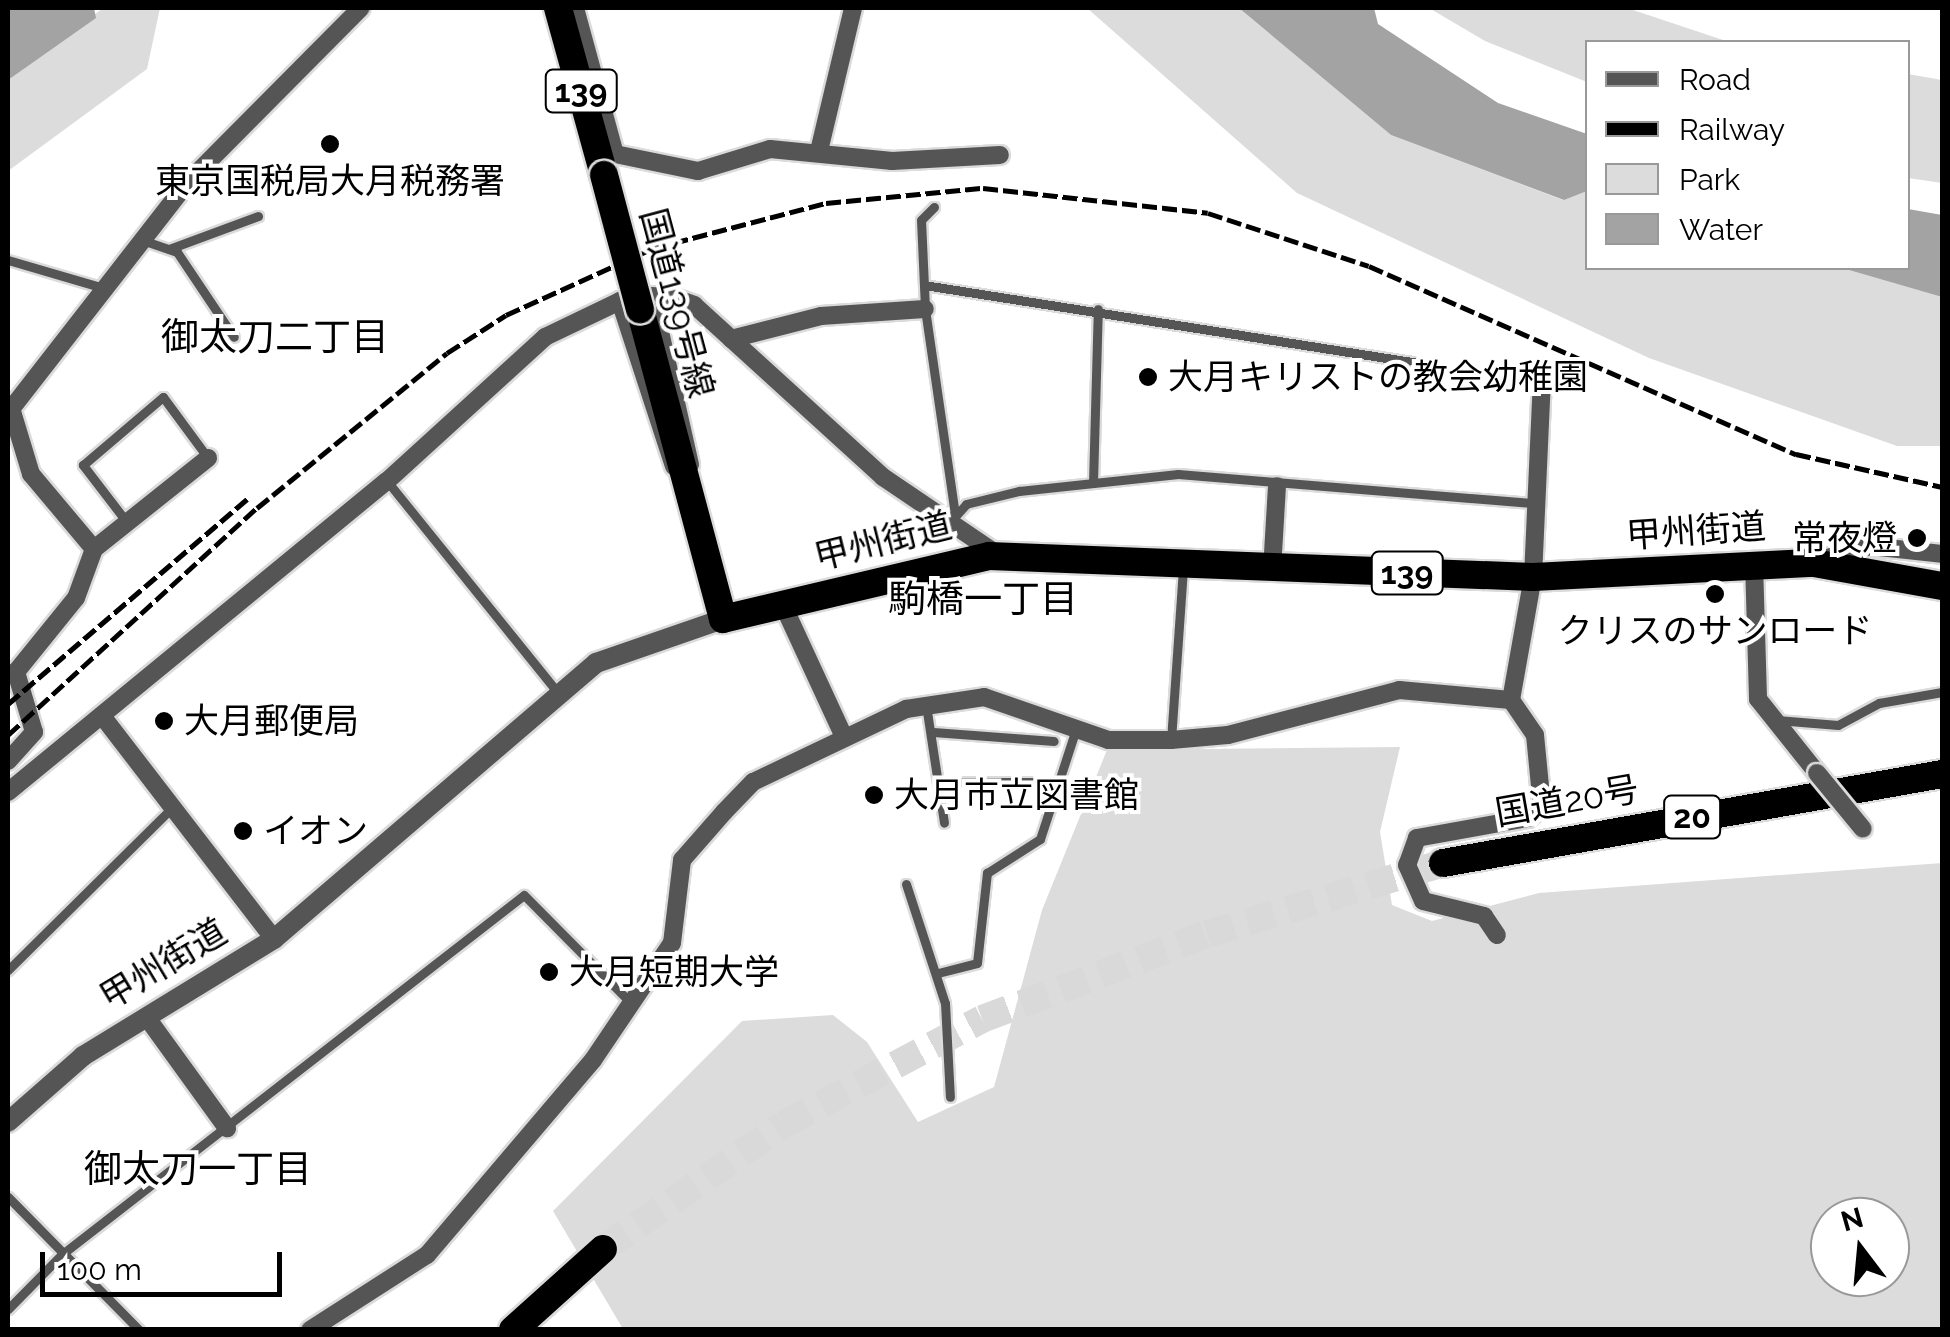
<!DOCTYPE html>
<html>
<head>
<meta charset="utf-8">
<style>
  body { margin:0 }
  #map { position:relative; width:1950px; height:1337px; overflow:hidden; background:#fff; font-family:Raleway,"Noto Sans JP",sans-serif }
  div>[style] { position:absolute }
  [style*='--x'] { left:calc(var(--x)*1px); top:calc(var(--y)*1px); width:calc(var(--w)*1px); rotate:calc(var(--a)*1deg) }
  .green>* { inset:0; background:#dcdcdc }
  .water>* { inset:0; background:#a3a3a3 }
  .trunk-tunnel>* { height:28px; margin-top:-14px; transform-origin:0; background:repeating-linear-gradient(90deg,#d9d9d9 0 28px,transparent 0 42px) }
  .roads { filter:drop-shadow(2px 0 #dbdbdb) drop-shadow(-2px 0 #dbdbdb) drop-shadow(0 2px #dbdbdb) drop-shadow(0 -2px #dbdbdb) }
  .service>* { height:9px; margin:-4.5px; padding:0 4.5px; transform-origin:4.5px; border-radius:4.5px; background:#555 }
  .minor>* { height:18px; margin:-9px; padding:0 9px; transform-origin:9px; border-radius:9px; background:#555 }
  .tertiary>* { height:20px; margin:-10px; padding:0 10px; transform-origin:10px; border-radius:10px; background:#555 }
  .trunk>* { height:28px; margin:-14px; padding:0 14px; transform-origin:14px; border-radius:14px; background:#000 }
  .rail>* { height:5px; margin-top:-2.5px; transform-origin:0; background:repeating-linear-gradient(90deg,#000 0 15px,transparent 0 20px) }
  .bridges { filter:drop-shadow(2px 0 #dbdbdb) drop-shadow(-2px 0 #dbdbdb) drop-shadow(0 2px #dbdbdb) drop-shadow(0 -2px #dbdbdb) }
  .minor-bridge>* { height:18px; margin:-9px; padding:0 9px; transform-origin:9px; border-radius:9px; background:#555 }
  .trunk-bridge>* { height:28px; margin:-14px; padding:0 14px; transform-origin:14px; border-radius:14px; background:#000 }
  .dots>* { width:28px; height:28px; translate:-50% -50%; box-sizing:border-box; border:5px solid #fff; border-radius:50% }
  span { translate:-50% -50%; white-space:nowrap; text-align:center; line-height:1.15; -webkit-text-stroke:8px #fff; paint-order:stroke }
  .shield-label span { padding:2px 8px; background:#fff; border:2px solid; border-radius:8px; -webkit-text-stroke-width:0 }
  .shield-label { font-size:32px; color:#000; font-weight:700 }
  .poi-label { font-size:35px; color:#000 }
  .left { translate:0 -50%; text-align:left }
  .right { translate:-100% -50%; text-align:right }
  .street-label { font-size:35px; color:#000 }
  .neighbourhood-label { font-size:38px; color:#000 }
  .frame { position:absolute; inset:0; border:10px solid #000; pointer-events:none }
  .legend { position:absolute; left:1585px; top:40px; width:325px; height:230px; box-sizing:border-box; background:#fff; border:2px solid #999; margin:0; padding:12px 18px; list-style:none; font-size:30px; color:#000 }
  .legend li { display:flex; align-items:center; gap:20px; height:50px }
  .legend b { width:50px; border:2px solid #999 }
  .north { position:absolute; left:1810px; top:1197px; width:100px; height:100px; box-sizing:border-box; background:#fff; border:2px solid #999; border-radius:50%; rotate:344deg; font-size:28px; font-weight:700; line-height:40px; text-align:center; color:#000 }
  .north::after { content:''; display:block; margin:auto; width:35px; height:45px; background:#000; clip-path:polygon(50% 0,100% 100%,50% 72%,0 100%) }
  .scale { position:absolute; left:40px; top:1252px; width:242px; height:45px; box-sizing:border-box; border:5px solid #000; border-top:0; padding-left:12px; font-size:30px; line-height:35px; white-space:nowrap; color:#000; -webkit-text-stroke:8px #fff; paint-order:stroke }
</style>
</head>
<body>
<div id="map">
  <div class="green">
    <div style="clip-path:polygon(103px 8px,160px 8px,147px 69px,8px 171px,8px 80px)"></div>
    <div style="clip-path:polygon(1087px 8px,1239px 8px,1391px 135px,1563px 200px,1587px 191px,1588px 268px,1842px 268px,1942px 297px,1942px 446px,1897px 446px,1649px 358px,1297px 193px)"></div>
    <div style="clip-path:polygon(1429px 8px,1627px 8px,1729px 42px,1588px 42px,1587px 82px,1485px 41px)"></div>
    <div style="clip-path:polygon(1908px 74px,1942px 80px,1942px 183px,1908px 178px)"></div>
    <div style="clip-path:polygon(evenodd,1400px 747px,1380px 832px,1392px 905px,1432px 921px,1539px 893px,1942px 863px,1942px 1329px,623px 1329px,553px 1211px,742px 1021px,833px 1015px,867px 1042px,918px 1122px,994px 1087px,1042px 910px,1107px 750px,1400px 747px,1830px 1217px,1890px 1217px,1890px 1277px,1830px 1277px,1830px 1217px)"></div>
  </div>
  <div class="water">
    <div style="clip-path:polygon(8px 8px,94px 8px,96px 18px,8px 80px)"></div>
    <div style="clip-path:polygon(1239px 8px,1374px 8px,1378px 24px,1498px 103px,1587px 134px,1587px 191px,1564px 200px,1391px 135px)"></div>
    <div style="clip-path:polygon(1908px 209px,1942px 215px,1942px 297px,1842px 268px,1908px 268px)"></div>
  </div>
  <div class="trunk-tunnel">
    <div style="--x:603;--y:1249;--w:220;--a:-34.6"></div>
    <div style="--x:784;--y:1124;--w:224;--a:-27.9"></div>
    <div style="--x:982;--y:1019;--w:241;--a:-20.7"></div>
    <div style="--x:1207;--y:934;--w:246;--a:-16.7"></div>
  </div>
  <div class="roads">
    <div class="service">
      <div style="--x:934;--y:207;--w:18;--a:135"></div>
      <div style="--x:921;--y:220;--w:89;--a:87.4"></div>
      <div style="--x:925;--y:309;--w:207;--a:81.7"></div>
      <div style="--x:142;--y:240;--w:37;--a:19"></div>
      <div style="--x:177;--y:252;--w:102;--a:56.2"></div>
      <div style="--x:169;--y:249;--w:95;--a:-20.3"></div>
      <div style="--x:8;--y:260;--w:100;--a:16.3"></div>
      <div style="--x:924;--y:285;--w:513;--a:8.97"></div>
      <div style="--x:387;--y:481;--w:272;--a:51.1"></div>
      <div style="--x:1093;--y:483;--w:174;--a:-88.4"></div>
      <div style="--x:950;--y:522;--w:24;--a:-48"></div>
      <div style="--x:966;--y:504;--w:55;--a:-13.8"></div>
      <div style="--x:1019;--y:491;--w:160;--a:-6.1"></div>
      <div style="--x:1178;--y:474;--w:355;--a:4.7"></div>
      <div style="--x:129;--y:525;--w:76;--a:-127.5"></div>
      <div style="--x:83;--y:465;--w:105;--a:-40.4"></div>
      <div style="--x:163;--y:397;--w:76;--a:53.6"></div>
      <div style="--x:926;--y:705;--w:119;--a:81.3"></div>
      <div style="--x:1777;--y:720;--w:61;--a:4.7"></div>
      <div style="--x:1838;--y:725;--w:47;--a:-28.2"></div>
      <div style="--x:1879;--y:703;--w:64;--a:-9.9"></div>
      <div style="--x:933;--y:732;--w:121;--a:4.3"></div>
      <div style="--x:1171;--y:740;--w:172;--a:-86"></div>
      <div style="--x:942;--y:782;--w:103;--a:0"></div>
      <div style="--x:906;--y:884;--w:125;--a:71.9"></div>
      <div style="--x:945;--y:1003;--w:94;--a:87"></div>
      <div style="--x:8;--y:970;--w:232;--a:-44.7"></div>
      <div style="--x:938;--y:973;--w:40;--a:-14.4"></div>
      <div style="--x:977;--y:963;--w:91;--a:-83.7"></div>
      <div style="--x:987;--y:873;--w:63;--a:-32.7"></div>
      <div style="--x:1040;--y:839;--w:116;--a:-71.9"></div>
      <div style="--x:8;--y:1197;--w:187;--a:45.4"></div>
      <div style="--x:8;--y:1309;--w:76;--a:-45.5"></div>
      <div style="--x:61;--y:1255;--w:586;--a:-37.87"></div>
      <div style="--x:524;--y:895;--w:153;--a:45.3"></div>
    </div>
    <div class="minor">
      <div style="--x:575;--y:8;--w:151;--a:74.7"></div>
      <div style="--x:615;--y:154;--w:85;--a:11.6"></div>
      <div style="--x:698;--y:171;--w:75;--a:-17"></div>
      <div style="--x:770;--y:149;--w:123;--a:5.6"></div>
      <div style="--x:892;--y:161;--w:108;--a:-3.2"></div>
      <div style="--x:819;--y:151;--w:147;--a:-76.6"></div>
      <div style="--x:652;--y:296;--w:173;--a:77.3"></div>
      <div style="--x:620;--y:301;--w:174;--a:71.9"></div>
      <div style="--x:731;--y:339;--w:93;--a:-14.3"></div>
      <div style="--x:821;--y:316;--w:104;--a:-3.9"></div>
      <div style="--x:11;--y:408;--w:69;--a:73.1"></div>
      <div style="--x:31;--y:474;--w:98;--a:50"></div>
      <div style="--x:8;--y:413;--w:293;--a:-52.1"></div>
      <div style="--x:188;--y:182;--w:245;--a:-45.2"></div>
      <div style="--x:1817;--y:561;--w:55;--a:-15.8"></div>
      <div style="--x:1870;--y:546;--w:72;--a:6.3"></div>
      <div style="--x:1754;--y:563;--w:136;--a:88.3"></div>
      <div style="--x:1758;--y:699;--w:95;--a:51.4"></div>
      <div style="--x:1272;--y:570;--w:84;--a:-86.6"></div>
      <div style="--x:783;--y:605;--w:145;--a:65.2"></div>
      <div style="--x:1511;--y:700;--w:125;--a:-79.9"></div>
      <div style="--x:1533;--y:577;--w:197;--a:-87.4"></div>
      <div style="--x:103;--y:717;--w:280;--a:52.4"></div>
      <div style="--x:8;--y:761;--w:39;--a:-48"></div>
      <div style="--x:34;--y:732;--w:63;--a:-106.7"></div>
      <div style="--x:16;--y:672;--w:95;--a:-51"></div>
      <div style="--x:76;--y:598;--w:52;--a:-69.8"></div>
      <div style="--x:94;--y:549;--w:146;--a:-38.6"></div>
      <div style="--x:8;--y:792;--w:490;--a:-39.4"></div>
      <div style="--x:387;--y:481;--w:214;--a:-42.3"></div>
      <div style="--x:545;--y:337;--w:83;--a:-25.6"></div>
      <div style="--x:620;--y:301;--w:47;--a:-7.3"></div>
      <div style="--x:667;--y:295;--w:29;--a:20"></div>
      <div style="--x:694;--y:305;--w:256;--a:42.3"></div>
      <div style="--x:883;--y:477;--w:139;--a:34.1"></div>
      <div style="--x:148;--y:1019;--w:135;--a:54.1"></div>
      <div style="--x:310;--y:1330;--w:139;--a:-32.7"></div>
      <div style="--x:427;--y:1255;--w:256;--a:-49.6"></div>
      <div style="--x:593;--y:1060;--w:141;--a:-56"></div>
      <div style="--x:672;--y:943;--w:84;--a:-83.1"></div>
      <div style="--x:682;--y:860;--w:64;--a:-48.8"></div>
      <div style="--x:724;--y:812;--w:42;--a:-46"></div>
      <div style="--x:753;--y:782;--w:170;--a:-25.5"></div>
      <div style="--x:906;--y:709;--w:79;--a:-8.7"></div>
      <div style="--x:984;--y:697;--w:131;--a:19.1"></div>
      <div style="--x:1108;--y:740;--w:63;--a:0"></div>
      <div style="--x:1171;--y:740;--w:57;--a:-5"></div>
      <div style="--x:1228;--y:735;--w:177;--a:-14.7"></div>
      <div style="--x:1399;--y:690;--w:112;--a:5.1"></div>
      <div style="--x:1511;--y:700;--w:42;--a:55.6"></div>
      <div style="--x:1535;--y:735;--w:72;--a:84.4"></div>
      <div style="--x:1542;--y:807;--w:18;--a:142"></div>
      <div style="--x:1528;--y:818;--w:113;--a:169.8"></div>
      <div style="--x:1417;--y:838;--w:29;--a:110"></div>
      <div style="--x:1407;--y:865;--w:39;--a:66"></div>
      <div style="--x:1423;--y:901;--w:63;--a:13.8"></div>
      <div style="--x:1484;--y:916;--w:23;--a:56"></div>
    </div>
    <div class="tertiary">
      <div style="--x:8;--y:1122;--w:100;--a:-41.3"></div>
      <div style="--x:83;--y:1056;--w:224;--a:-31.5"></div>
      <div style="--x:274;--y:939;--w:424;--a:-40.6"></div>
      <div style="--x:596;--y:663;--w:134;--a:-19.1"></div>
    </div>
    <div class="trunk">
      <div style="--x:558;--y:8;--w:173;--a:74.6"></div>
      <div style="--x:640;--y:309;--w:321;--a:75"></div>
      <div style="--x:723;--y:619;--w:273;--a:-13.3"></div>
      <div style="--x:989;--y:556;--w:544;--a:2.21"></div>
      <div style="--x:1533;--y:577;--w:281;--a:-2.9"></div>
      <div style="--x:1814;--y:563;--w:130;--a:10.2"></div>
      <div style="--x:1443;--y:863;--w:507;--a:-10.11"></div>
      <div style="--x:513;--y:1330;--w:121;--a:-42"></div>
    </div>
  </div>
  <div class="rail">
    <div style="--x:8;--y:704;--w:315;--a:-40.6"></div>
    <div style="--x:8;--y:735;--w:337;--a:-42.4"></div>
    <div style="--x:257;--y:508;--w:245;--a:-39.2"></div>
    <div style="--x:447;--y:353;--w:70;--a:-32.8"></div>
    <div style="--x:506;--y:315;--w:162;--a:-24.4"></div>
    <div style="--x:654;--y:248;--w:178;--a:-14.7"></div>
    <div style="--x:826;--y:203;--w:158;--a:-5.5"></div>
    <div style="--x:983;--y:188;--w:226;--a:6.3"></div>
    <div style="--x:1208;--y:213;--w:169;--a:18.2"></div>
    <div style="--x:1369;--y:266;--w:467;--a:23.8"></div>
    <div style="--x:1796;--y:454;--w:150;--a:12.7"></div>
  </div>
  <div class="bridges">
    <div class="minor-bridge">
      <div style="--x:1817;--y:773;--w:72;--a:50.6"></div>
    </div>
    <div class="trunk-bridge">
      <div style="--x:604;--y:175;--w:139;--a:75"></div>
    </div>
  </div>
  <div class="dots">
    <div style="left:330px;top:144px;background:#000"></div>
    <div style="left:1148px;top:377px;background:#000"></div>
    <div style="left:1917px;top:538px;background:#000"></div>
    <div style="left:1715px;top:594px;background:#000"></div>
    <div style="left:164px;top:721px;background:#000"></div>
    <div style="left:874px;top:795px;background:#000"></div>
    <div style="left:243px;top:831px;background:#000"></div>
    <div style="left:549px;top:972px;background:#000"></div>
  </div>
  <div class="shield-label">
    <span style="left:581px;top:91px">139</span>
    <span style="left:1407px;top:573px">139</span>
    <span style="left:1692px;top:817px">20</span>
  </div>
  <div class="poi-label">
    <span style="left:330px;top:181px">東京国税局大月税務署</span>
    <span class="left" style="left:1168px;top:377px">大月キリストの教会幼稚園</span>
    <span class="right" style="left:1897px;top:538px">常夜燈</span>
    <span style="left:1715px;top:631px">クリスのサンロード</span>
    <span class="left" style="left:184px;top:721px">大月郵便局</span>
    <span class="left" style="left:894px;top:795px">大月市立図書館</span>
    <span class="left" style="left:263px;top:831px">イオン</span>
    <span class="left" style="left:569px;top:972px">大月短期大学</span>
  </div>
  <div class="street-label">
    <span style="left:677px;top:303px;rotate:75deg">国道139号線</span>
    <span style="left:1696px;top:531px;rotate:-4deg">甲州街道</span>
    <span style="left:883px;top:541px;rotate:-14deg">甲州街道</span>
    <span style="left:1567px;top:801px;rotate:-10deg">国道20号</span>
    <span style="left:163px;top:964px;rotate:-31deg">甲州街道</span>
  </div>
  <div class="neighbourhood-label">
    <span style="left:275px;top:337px">御太刀二丁目</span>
    <span style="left:983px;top:599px">駒橋一丁目</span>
    <span style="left:198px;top:1169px">御太刀一丁目</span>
  </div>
  <div class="frame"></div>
  <ul class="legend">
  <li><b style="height:12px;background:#555"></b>Road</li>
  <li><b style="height:12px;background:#000"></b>Railway</li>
  <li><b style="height:28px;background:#dcdcdc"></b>Park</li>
  <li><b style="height:28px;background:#a3a3a3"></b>Water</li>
  </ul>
  <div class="north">N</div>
  <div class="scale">100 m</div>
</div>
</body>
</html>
